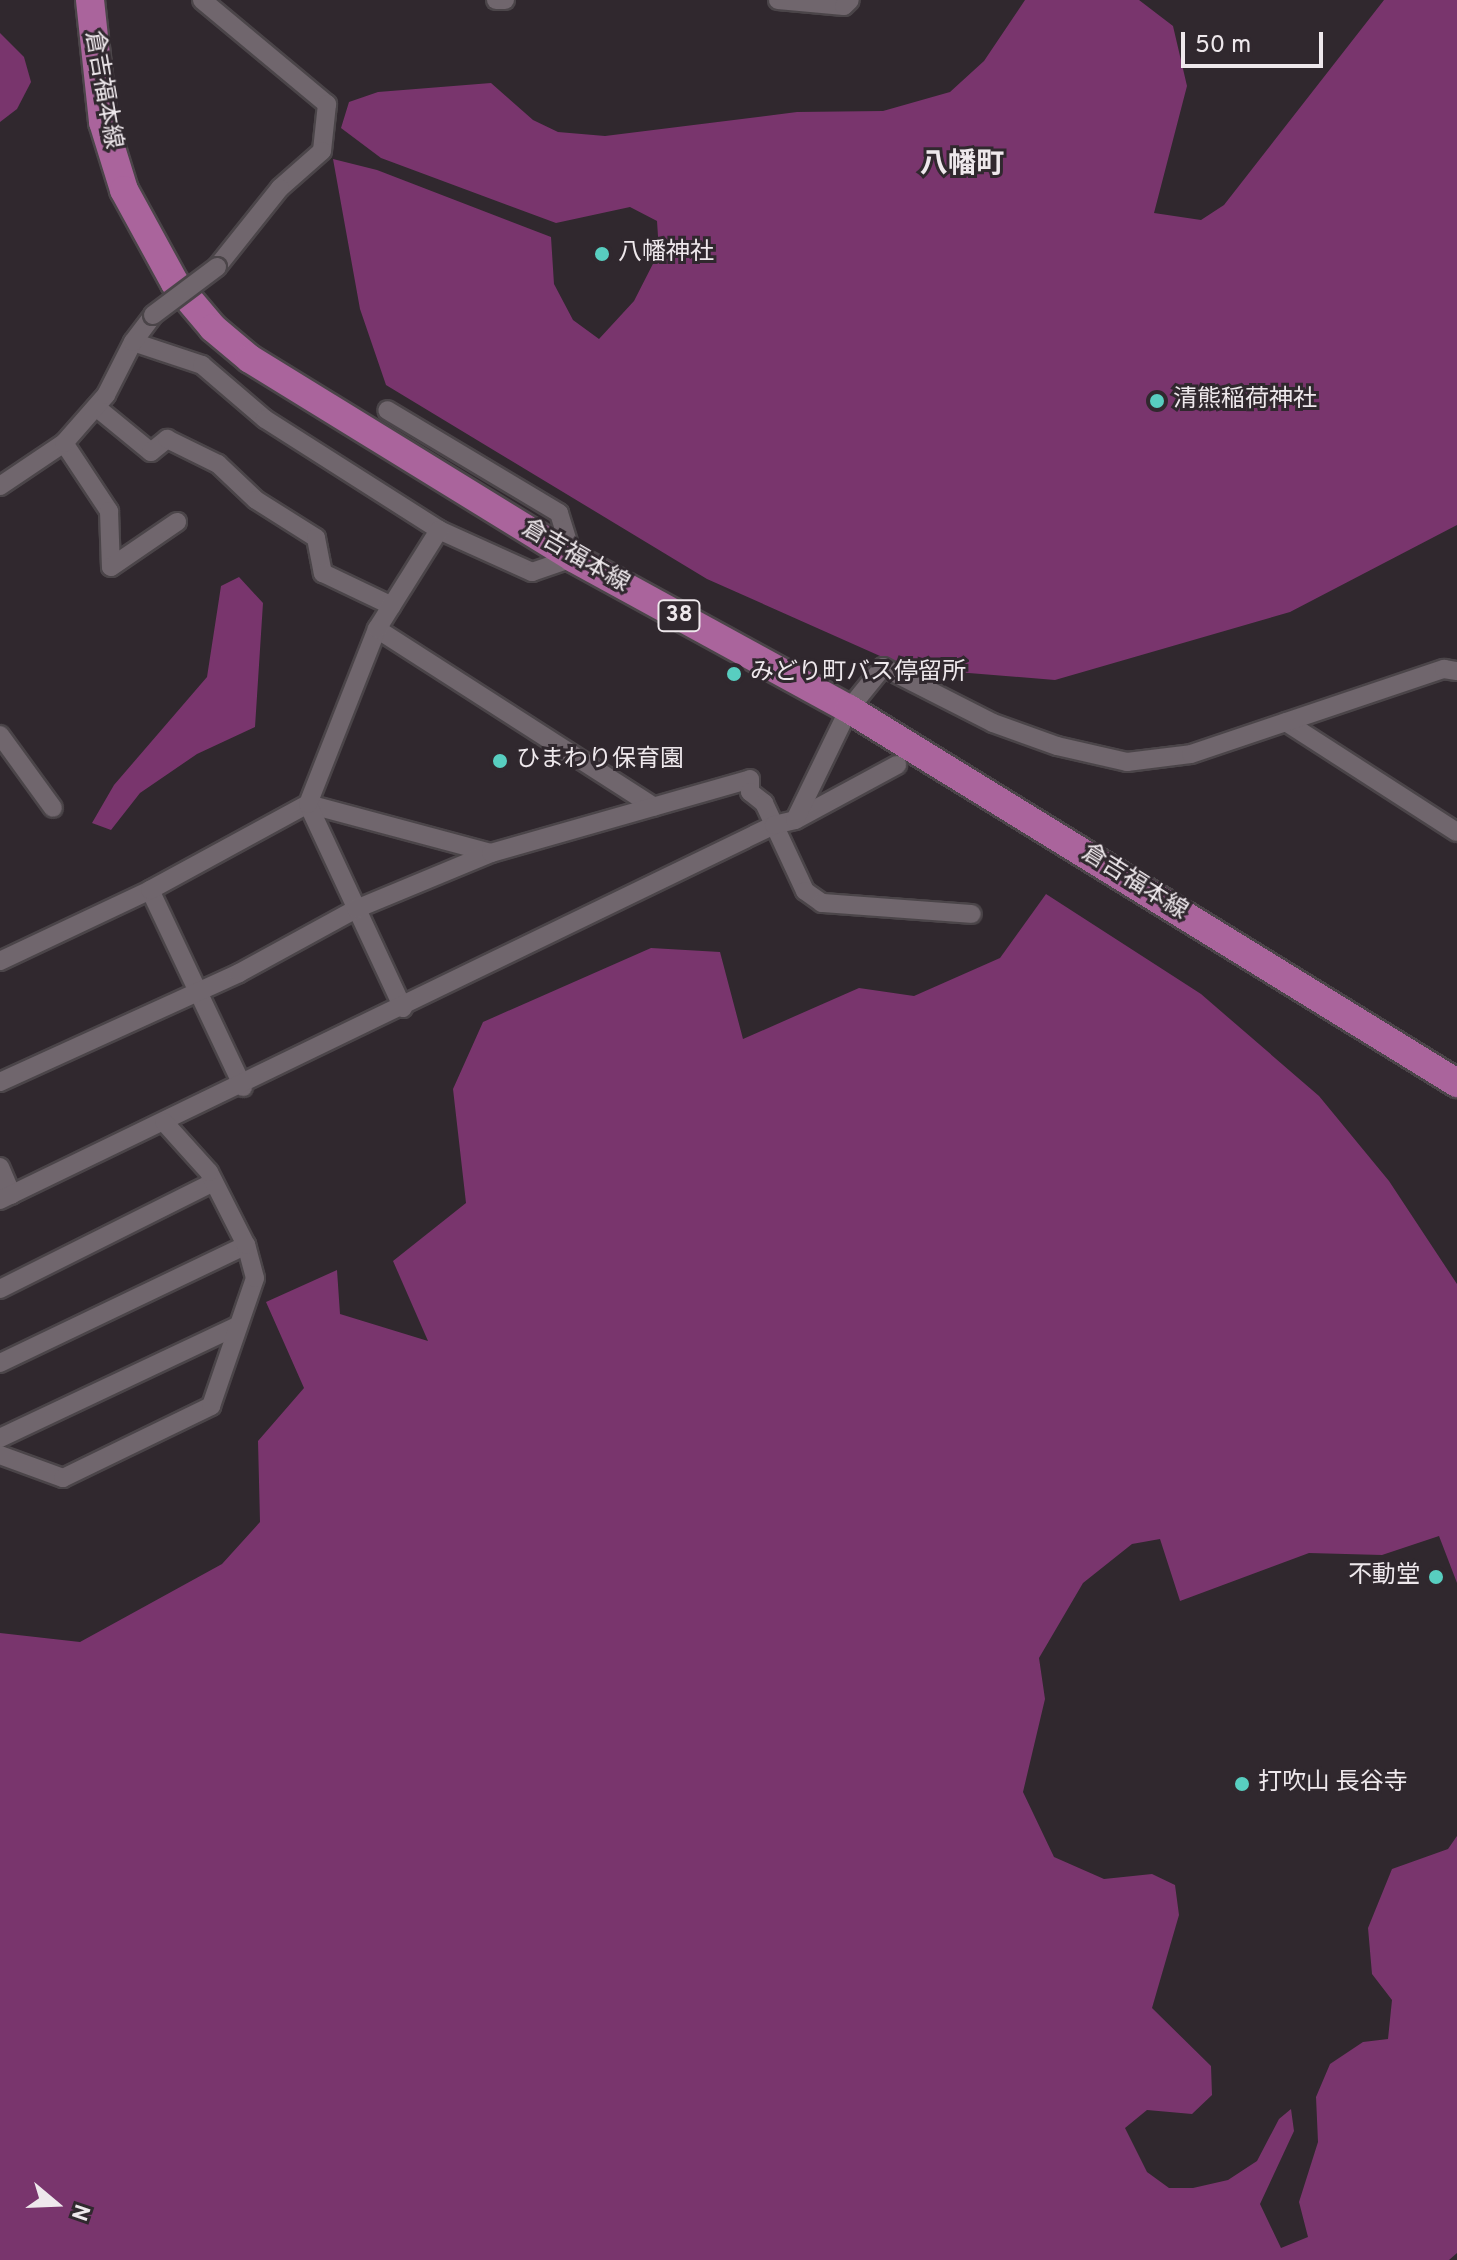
<!DOCTYPE html>
<html>
<head>
<meta charset="utf-8">
<style>
  body { margin:0 }
  #map { position:relative; width:1457px; height:2260px; overflow:hidden; background:#30282e; font-family:Overpass,"Noto Sans JP",sans-serif }
  div>[style] { position:absolute }
  [style*='--x'] { left:calc(var(--x)*1px); top:calc(var(--y)*1px); width:calc(var(--w)*1px); rotate:calc(var(--a)*1deg) }
  .forest>* { inset:0; background:#79356d }
  .roads { filter:drop-shadow(2px 0 #4b4549) drop-shadow(-2px 0 #4b4549) drop-shadow(0 2px #4b4549) drop-shadow(0 -2px #4b4549) }
  .minor>* { height:18px; margin:-9px; padding:0 9px; transform-origin:9px; border-radius:9px; background:#70666d }
  .primary>* { height:28px; margin:-14px; padding:0 14px; transform-origin:14px; border-radius:14px; background:#aa649c }
  .bridges { filter:drop-shadow(2px 0 #4b4549) drop-shadow(-2px 0 #4b4549) drop-shadow(0 2px #4b4549) drop-shadow(0 -2px #4b4549) }
  .minor-bridge>* { height:18px; margin:-9px; padding:0 9px; transform-origin:9px; border-radius:9px; background:#70666d }
  .dots>* { width:22px; height:22px; translate:-50% -50%; box-sizing:border-box; border:4px solid #30282e; border-radius:50% }
  span { translate:-50% -50%; white-space:nowrap; text-align:center; line-height:1.15; -webkit-text-stroke:6px #30282e; paint-order:stroke }
  .shield-label span { padding:2px 6px; background:#30282e; border:2px solid; border-radius:6px; -webkit-text-stroke-width:0 }
  .shield-label { font-size:22px; color:#eee8ec; font-weight:700 }
  .street-label { font-size:24px; color:#eee8ec }
  .poi-label { font-size:24px; color:#eee8ec }
  .left { translate:0 -50%; text-align:left }
  .right { translate:-100% -50%; text-align:right }
  .quarter-label { font-size:28px; color:#eee8ec; font-weight:700 }
  .north { position:absolute; left:16px; top:2164px; width:80px; height:80px; -webkit-text-stroke:6px #30282e; paint-order:stroke; rotate:109deg; font-size:22px; font-weight:700; line-height:32px; text-align:center; color:#eee8ec }
  .north::after { content:''; display:block; margin:auto; width:28px; height:36px; background:#eee8ec; clip-path:polygon(50% 0,100% 100%,50% 72%,0 100%) }
  .scale { position:absolute; left:1181px; top:32px; width:142px; height:36px; box-sizing:border-box; border:4px solid #eee8ec; border-top:0; padding-left:10px; font-size:24px; line-height:28px; white-space:nowrap; color:#eee8ec; -webkit-text-stroke:6px #30282e; paint-order:stroke }
</style>
</head>
<body>
<div id="map">
  <div class="forest">
    <div style="clip-path:polygon(1025px 0,1139px 0,1173px 26px,1187px 86px,1154px 213px,1201px 220px,1224px 205px,1384px 0,1457px 0,1457px 525px,1290px 612px,1055px 680px,907px 668px,707px 579px,386px 385px,360px 309px,333px 159px,377px 170px,551px 237px,554px 284px,573px 320px,599px 339px,634px 301px,659px 252px,657px 221px,630px 207px,556px 223px,381px 158px,341px 128px,349px 102px,378px 92px,491px 83px,533px 120px,558px 132px,605px 136px,797px 112px,883px 111px,950px 92px,984px 61px)"></div>
    <div style="clip-path:polygon(0 33px,24px 57px,31px 82px,17px 109px,0 122px)"></div>
    <div style="clip-path:polygon(239px 577px,263px 603px,255px 727px,197px 754px,140px 793px,111px 830px,92px 823px,114px 785px,207px 677px,221px 586px)"></div>
    <div style="clip-path:polygon(1046px 894px,1201px 994px,1319px 1096px,1389px 1181px,1457px 1284px,1457px 1583px,1439px 1536px,1382px 1555px,1309px 1553px,1180px 1601px,1160px 1539px,1132px 1544px,1083px 1583px,1039px 1658px,1045px 1699px,1023px 1792px,1054px 1857px,1104px 1879px,1152px 1874px,1175px 1885px,1179px 1915px,1152px 2008px,1211px 2066px,1212px 2095px,1192px 2114px,1147px 2110px,1125px 2128px,1147px 2172px,1169px 2188px,1193px 2188px,1228px 2180px,1257px 2161px,1279px 2119px,1291px 2109px,1294px 2131px,1260px 2204px,1281px 2248px,1308px 2237px,1299px 2202px,1318px 2142px,1316px 2097px,1330px 2064px,1363px 2042px,1388px 2039px,1392px 2000px,1372px 1974px,1368px 1928px,1392px 1869px,1448px 1849px,1457px 1836px,1457px 2253px,1449px 2260px,0 2260px,0 1633px,80px 1642px,222px 1564px,260px 1522px,258px 1441px,304px 1388px,266px 1302px,337px 1270px,340px 1314px,428px 1341px,393px 1261px,466px 1203px,453px 1089px,483px 1022px,651px 948px,720px 952px,743px 1039px,859px 988px,914px 996px,1000px 958px)"></div>
  </div>
  <div class="roads">
    <div class="minor">
      <div style="--x:202;--y:0;--w:163;--a:39.8"></div>
      <div style="--x:327;--y:104;--w:47;--a:96.1"></div>
      <div style="--x:322;--y:151;--w:56;--a:138.6"></div>
      <div style="--x:280;--y:188;--w:101;--a:128.6"></div>
      <div style="--x:496;--y:0;--w:9;--a:0"></div>
      <div style="--x:778;--y:0;--w:66;--a:5.2"></div>
      <div style="--x:844;--y:6;--w:8;--a:-45"></div>
      <div style="--x:133;--y:342;--w:73;--a:18.4"></div>
      <div style="--x:202;--y:365;--w:83;--a:40.6"></div>
      <div style="--x:265;--y:419;--w:206;--a:32.5"></div>
      <div style="--x:439;--y:530;--w:102;--a:24.3"></div>
      <div style="--x:532;--y:572;--w:43;--a:-18.9"></div>
      <div style="--x:573;--y:558;--w:47;--a:-107.3"></div>
      <div style="--x:559;--y:513;--w:200;--a:-149.1"></div>
      <div style="--x:96;--y:407;--w:71;--a:39.3"></div>
      <div style="--x:151;--y:452;--w:21;--a:-39"></div>
      <div style="--x:167;--y:439;--w:57;--a:26.1"></div>
      <div style="--x:218;--y:464;--w:52;--a:43.5"></div>
      <div style="--x:256;--y:500;--w:71;--a:32.3"></div>
      <div style="--x:316;--y:538;--w:36;--a:79"></div>
      <div style="--x:323;--y:573;--w:76;--a:25.6"></div>
      <div style="--x:64;--y:443;--w:82;--a:56.5"></div>
      <div style="--x:109;--y:511;--w:56;--a:88"></div>
      <div style="--x:111;--y:567;--w:80;--a:-34.3"></div>
      <div style="--x:0;--y:486;--w:77;--a:-33.9"></div>
      <div style="--x:64;--y:443;--w:64;--a:-48.8"></div>
      <div style="--x:106;--y:395;--w:59;--a:-63"></div>
      <div style="--x:133;--y:342;--w:34;--a:-53"></div>
      <div style="--x:377;--y:629;--w:329;--a:32.7"></div>
      <div style="--x:1286;--y:722;--w:203;--a:32.8"></div>
      <div style="--x:0;--y:735;--w:90;--a:54"></div>
      <div style="--x:797;--y:819;--w:114;--a:-28.4"></div>
      <div style="--x:150;--y:890;--w:218;--a:64.7"></div>
      <div style="--x:0;--y:961;--w:166;--a:-25.3"></div>
      <div style="--x:150;--y:890;--w:180;--a:-28.6"></div>
      <div style="--x:308;--y:804;--w:189;--a:15"></div>
      <div style="--x:403;--y:1008;--w:225;--a:-115"></div>
      <div style="--x:308;--y:804;--w:188;--a:-68.5"></div>
      <div style="--x:377;--y:629;--w:117;--a:-57.9"></div>
      <div style="--x:0;--y:1082;--w:263;--a:-24.5"></div>
      <div style="--x:239;--y:973;--w:133;--a:-28.7"></div>
      <div style="--x:356;--y:909;--w:146;--a:-22.5"></div>
      <div style="--x:491;--y:853;--w:269;--a:-15.9"></div>
      <div style="--x:750;--y:779;--w:13;--a:90"></div>
      <div style="--x:750;--y:792;--w:18;--a:38"></div>
      <div style="--x:764;--y:803;--w:97;--a:65"></div>
      <div style="--x:805;--y:891;--w:21;--a:35"></div>
      <div style="--x:822;--y:903;--w:150;--a:4.2"></div>
      <div style="--x:0;--y:1167;--w:30;--a:67"></div>
      <div style="--x:0;--y:1200;--w:860;--a:-25.85"></div>
      <div style="--x:774;--y:825;--w:22;--a:-13"></div>
      <div style="--x:795;--y:820;--w:123;--a:-64.1"></div>
      <div style="--x:849;--y:709;--w:54;--a:-51"></div>
      <div style="--x:883;--y:667;--w:123;--a:27"></div>
      <div style="--x:993;--y:723;--w:68;--a:19.8"></div>
      <div style="--x:1057;--y:746;--w:72;--a:12.9"></div>
      <div style="--x:1127;--y:762;--w:64;--a:-7.1"></div>
      <div style="--x:1191;--y:754;--w:267;--a:-18.6"></div>
      <div style="--x:1444;--y:669;--w:13;--a:9"></div>
      <div style="--x:0;--y:1289;--w:239;--a:-26.6"></div>
      <div style="--x:0;--y:1363;--w:273;--a:-25.6"></div>
      <div style="--x:0;--y:1438;--w:262;--a:-25.3"></div>
      <div style="--x:0;--y:1455;--w:67;--a:20.1"></div>
      <div style="--x:63;--y:1478;--w:165;--a:-25.9"></div>
      <div style="--x:211;--y:1406;--w:135;--a:-71"></div>
      <div style="--x:255;--y:1278;--w:34;--a:-105"></div>
      <div style="--x:246;--y:1245;--w:82;--a:-116.9"></div>
      <div style="--x:209;--y:1172;--w:67;--a:-132"></div>
    </div>
    <div class="primary">
      <div style="--x:90;--y:0;--w:123;--a:83.9"></div>
      <div style="--x:103;--y:122;--w:71;--a:72.8"></div>
      <div style="--x:124;--y:190;--w:106;--a:61.3"></div>
      <div style="--x:175;--y:283;--w:59;--a:49.8"></div>
      <div style="--x:213;--y:328;--w:48;--a:40"></div>
      <div style="--x:250;--y:359;--w:379;--a:31.6"></div>
      <div style="--x:573;--y:558;--w:315;--a:28.7"></div>
      <div style="--x:849;--y:709;--w:714;--a:31.6"></div>
    </div>
  </div>
  <div class="bridges">
    <div class="minor-bridge">
      <div style="--x:153;--y:315;--w:80;--a:-36.9"></div>
    </div>
  </div>
  <div class="dots">
    <div style="left:602px;top:254px;background:#58cec0"></div>
    <div style="left:1157px;top:401px;background:#58cec0"></div>
    <div style="left:734px;top:674px;background:#58cec0"></div>
    <div style="left:500px;top:761px;background:#58cec0"></div>
    <div style="left:1436px;top:1577px;background:#58cec0"></div>
    <div style="left:1242px;top:1784px;background:#58cec0"></div>
  </div>
  <div class="shield-label">
    <span style="left:679px;top:616px">38</span>
  </div>
  <div class="street-label">
    <span style="left:102px;top:90px;rotate:80deg">倉吉福本線</span>
    <span style="left:575px;top:557px;rotate:30deg">倉吉福本線</span>
    <span style="left:1134px;top:883px;rotate:32deg">倉吉福本線</span>
  </div>
  <div class="poi-label">
    <span class="left" style="left:618px;top:254px">八幡神社</span>
    <span class="left" style="left:1173px;top:401px">清熊稲荷神社</span>
    <span class="left" style="left:750px;top:674px">みどり町バス停留所</span>
    <span class="left" style="left:516px;top:761px">ひまわり保育園</span>
    <span class="right" style="left:1420px;top:1577px">不動堂</span>
    <span class="left" style="left:1258px;top:1784px">打吹山 長谷寺</span>
  </div>
  <div class="quarter-label">
    <span style="left:962px;top:165px">八幡町</span>
  </div>
  <div class="north">N</div>
  <div class="scale">50 m</div>
</div>
</body>
</html>
